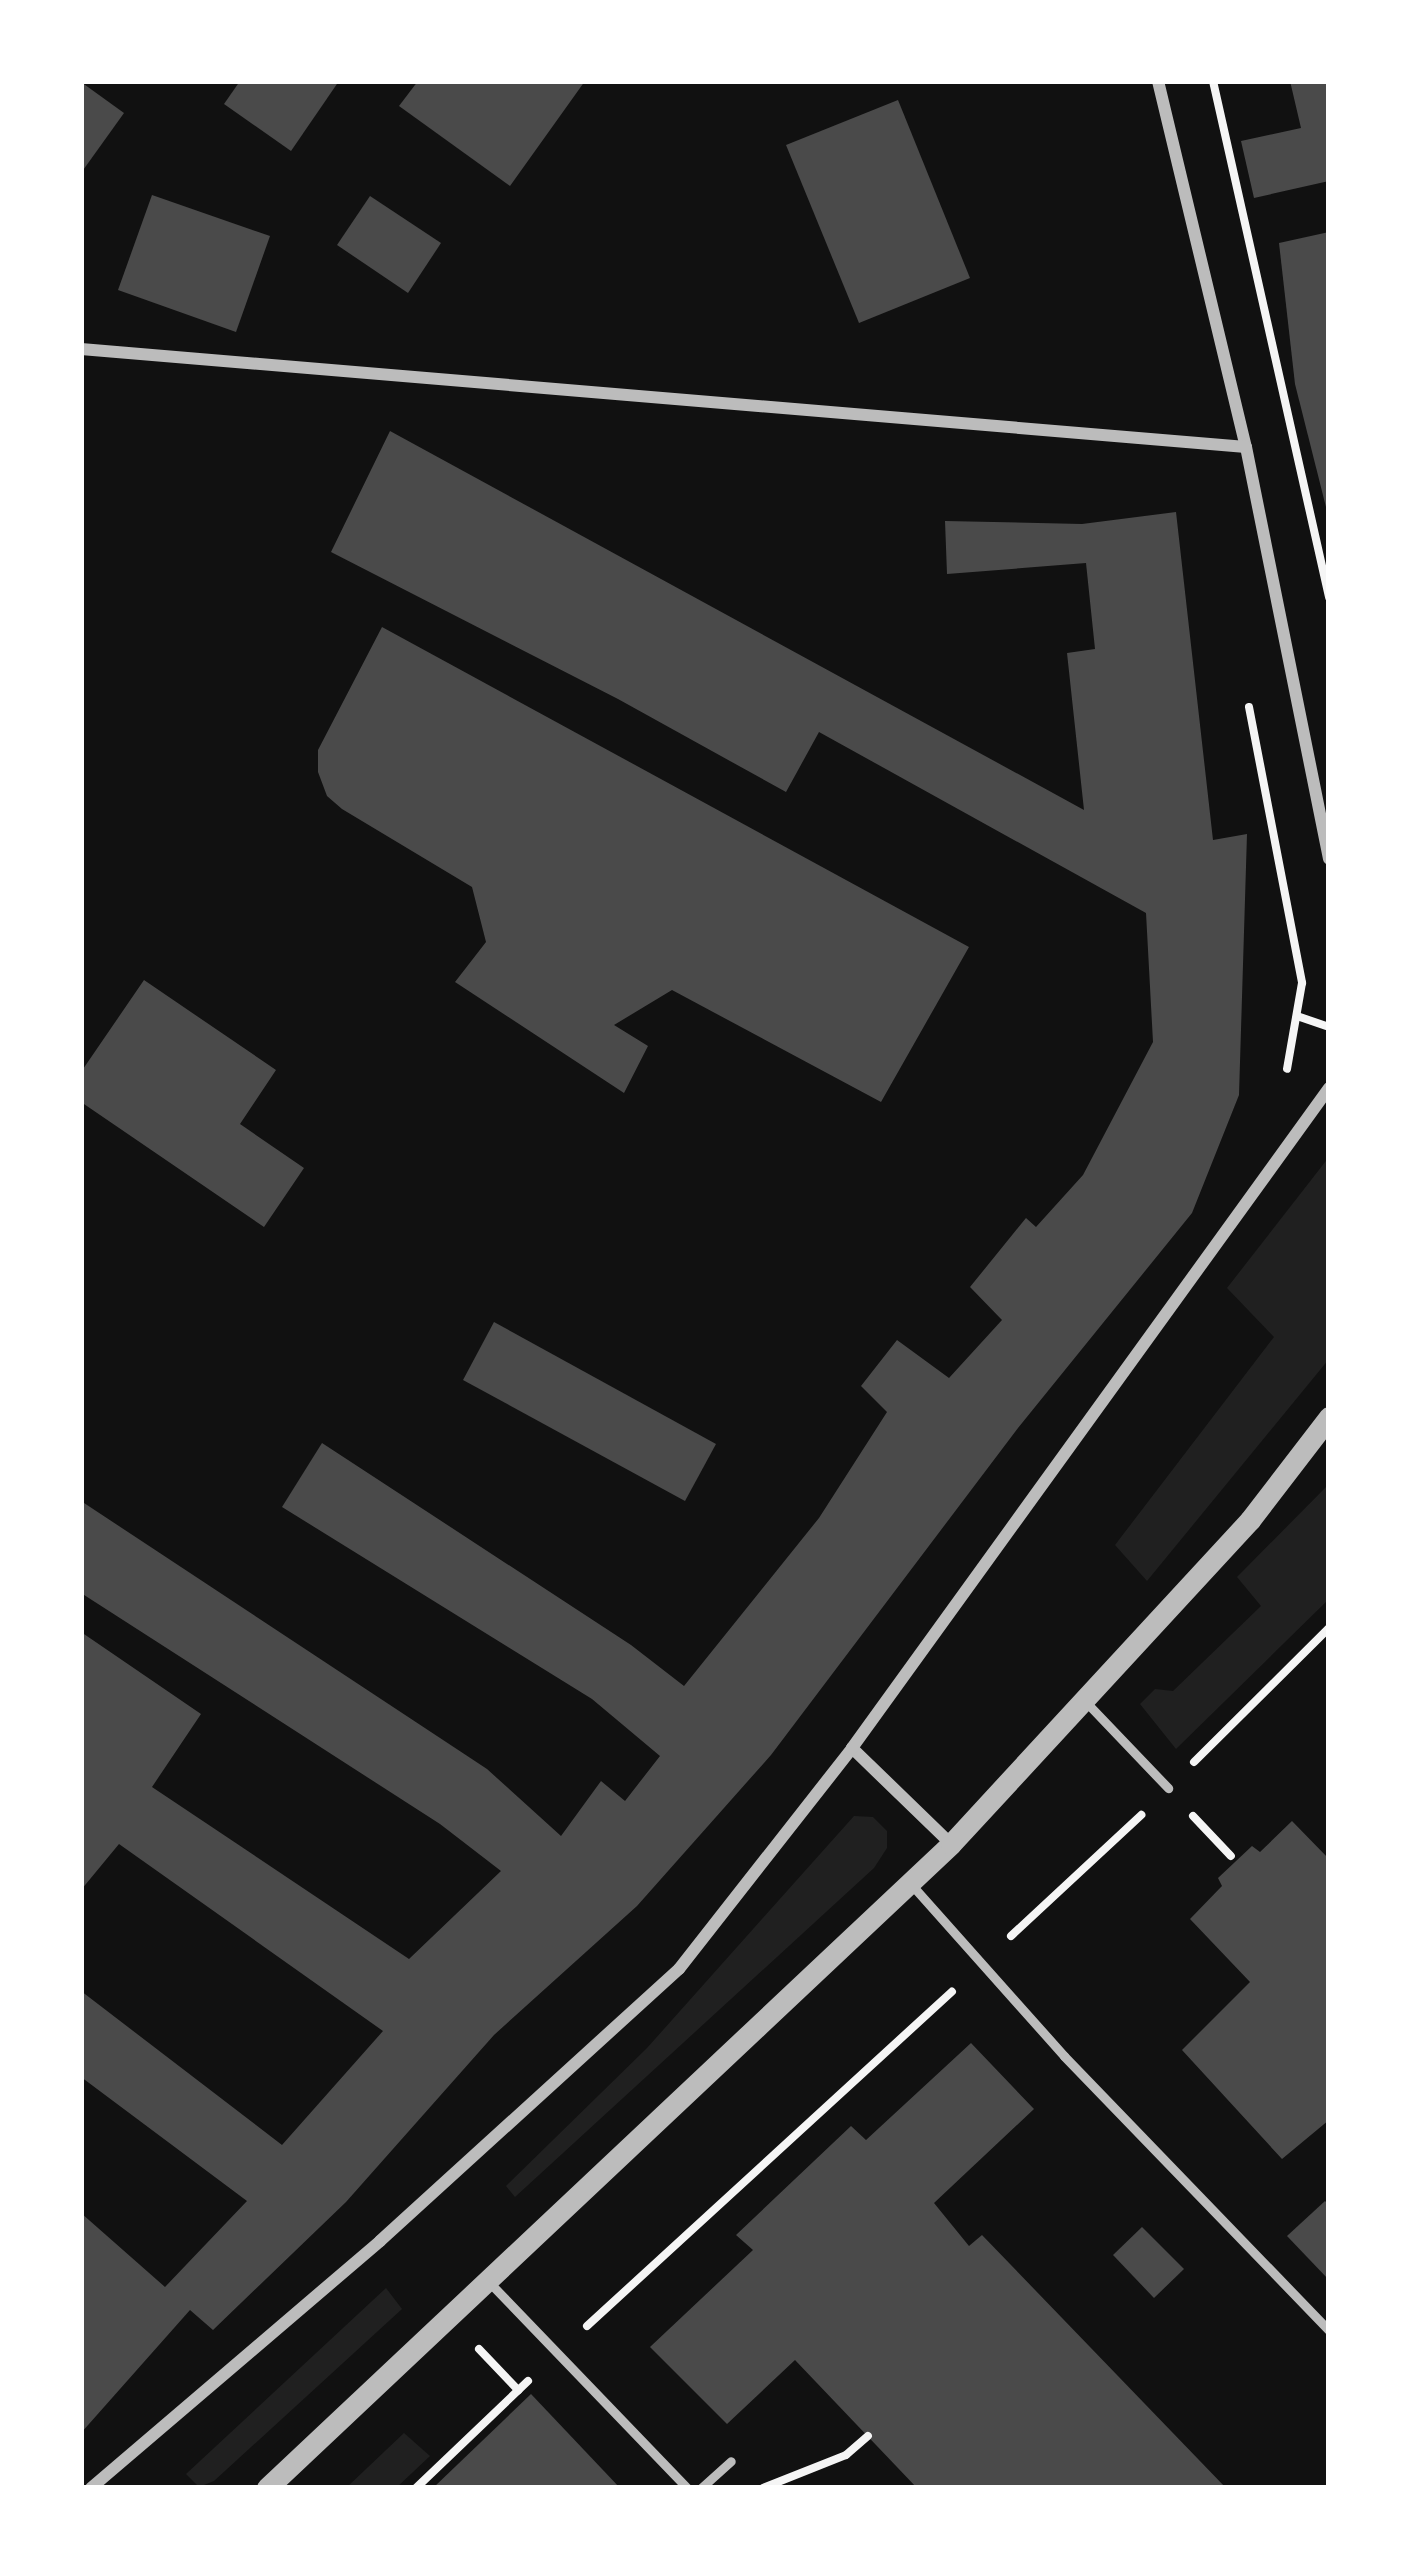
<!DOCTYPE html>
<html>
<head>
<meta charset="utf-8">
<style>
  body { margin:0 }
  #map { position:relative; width:1410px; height:2569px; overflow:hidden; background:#111; font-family:Manrope,sans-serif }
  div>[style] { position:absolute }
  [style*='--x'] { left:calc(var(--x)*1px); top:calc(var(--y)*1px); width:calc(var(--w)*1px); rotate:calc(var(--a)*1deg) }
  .green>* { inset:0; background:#202020 }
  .building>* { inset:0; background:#4a4a4a }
  .path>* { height:8px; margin:-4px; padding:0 4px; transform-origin:4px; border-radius:4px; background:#f5f5f5 }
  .service>* { height:9px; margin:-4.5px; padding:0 4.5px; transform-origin:4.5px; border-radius:4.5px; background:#bcbcbc }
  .minor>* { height:12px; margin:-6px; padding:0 6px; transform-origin:6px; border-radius:6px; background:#bcbcbc }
  .tertiary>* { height:21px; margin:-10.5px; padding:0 10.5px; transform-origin:10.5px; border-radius:10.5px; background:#bcbcbc }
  span { translate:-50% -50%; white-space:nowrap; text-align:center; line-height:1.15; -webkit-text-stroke:9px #fff; paint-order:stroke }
  .frame { position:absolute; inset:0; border:84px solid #fff; pointer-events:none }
</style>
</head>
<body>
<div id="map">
  <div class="green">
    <div style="clip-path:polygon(1329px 1157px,1329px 1359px,1147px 1581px,1115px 1545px,1274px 1337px,1227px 1288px)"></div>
    <div style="clip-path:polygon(1329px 1484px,1329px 1599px,1176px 1749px,1140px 1704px,1155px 1689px,1173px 1691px,1261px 1606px,1237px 1577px)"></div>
    <div style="clip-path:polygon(854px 1816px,873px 1817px,887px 1831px,887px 1848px,874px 1868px,515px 2197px,506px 2186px,647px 2048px)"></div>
    <div style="clip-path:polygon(386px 2288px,402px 2309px,214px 2481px,199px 2487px,186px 2474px)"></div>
    <div style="clip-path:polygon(404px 2433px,430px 2456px,396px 2488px,346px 2488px)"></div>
  </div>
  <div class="building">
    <div style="clip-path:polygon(240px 81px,339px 81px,291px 151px,224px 104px)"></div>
    <div style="clip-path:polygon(418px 81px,585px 81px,510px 186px,399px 106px)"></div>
    <div style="clip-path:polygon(1290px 81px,1329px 81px,1329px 181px,1254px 198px,1241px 141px,1301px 128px)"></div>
    <div style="clip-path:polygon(81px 82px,124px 113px,81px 173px)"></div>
    <div style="clip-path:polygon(898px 100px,970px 278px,859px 323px,786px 145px)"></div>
    <div style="clip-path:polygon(152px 195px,270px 236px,236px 332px,118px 290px)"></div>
    <div style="clip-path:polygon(370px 196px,441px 243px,408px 293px,337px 245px)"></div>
    <div style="clip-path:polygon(1329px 232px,1329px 510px,1327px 511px,1295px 384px,1279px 243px)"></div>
    <div style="clip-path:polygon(390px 431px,1084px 810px,1067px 653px,1095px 649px,1086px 563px,947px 574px,945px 521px,1082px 524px,1176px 512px,1213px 840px,1247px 834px,1239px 1095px,1192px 1213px,1018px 1428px,771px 1755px,637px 1906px,494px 2035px,346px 2202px,213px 2330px,190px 2310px,81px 2433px,81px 2213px,165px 2287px,247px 2201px,81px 2077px,81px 1991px,282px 2145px,383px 2031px,119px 1844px,81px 1890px,81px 1632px,201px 1714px,152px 1787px,409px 1959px,501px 1871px,440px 1824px,81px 1593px,81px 1501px,487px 1769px,561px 1836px,601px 1781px,625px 1801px,660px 1756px,592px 1699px,282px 1507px,322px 1443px,631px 1645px,684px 1686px,819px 1518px,887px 1412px,861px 1386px,897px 1340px,949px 1378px,1002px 1320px,970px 1287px,1026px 1218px,1036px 1227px,1083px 1175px,1153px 1042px,1146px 913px,819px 732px,786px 792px,618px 699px,331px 552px)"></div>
    <div style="clip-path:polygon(382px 627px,969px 947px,881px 1102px,672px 990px,614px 1025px,648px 1046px,624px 1093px,455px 982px,486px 942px,472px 887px,342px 809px,327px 796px,318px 772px,318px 750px)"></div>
    <div style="clip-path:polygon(144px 980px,276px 1070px,240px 1124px,304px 1168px,264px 1227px,81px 1102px,81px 1072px)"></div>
    <div style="clip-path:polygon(494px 1322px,716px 1444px,685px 1501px,463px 1380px)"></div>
    <div style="clip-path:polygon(1292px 1821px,1329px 1859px,1329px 2120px,1282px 2159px,1182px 2050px,1250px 1982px,1190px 1919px,1222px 1886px,1218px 1878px,1252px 1846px,1260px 1852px)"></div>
    <div style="clip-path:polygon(971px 2043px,1034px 2109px,934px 2203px,969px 2246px,982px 2235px,1226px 2488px,917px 2488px,795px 2360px,727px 2424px,650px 2347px,753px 2250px,736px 2235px,851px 2126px,866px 2140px)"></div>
    <div style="clip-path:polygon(1325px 2201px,1329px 2205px,1329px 2280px,1287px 2236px)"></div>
    <div style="clip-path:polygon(1142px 2227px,1184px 2269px,1154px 2298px,1113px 2255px)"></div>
    <div style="clip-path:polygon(531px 2394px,620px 2488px,433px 2488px)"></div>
  </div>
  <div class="path">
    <div style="--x:1213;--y:81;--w:529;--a:77.33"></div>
    <div style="--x:1249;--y:707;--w:281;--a:79.1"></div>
    <div style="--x:1302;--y:983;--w:87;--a:99.9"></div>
    <div style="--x:1297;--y:1016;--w:34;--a:19"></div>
    <div style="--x:1194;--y:1762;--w:190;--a:-44.8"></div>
    <div style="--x:1193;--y:1816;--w:55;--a:46.5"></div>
    <div style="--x:1011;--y:1936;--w:178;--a:-42.9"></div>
    <div style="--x:587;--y:2326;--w:495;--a:-42.5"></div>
    <div style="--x:479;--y:2349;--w:57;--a:46.4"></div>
    <div style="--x:416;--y:2488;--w:155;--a:-43.7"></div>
    <div style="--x:763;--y:2488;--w:89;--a:-21.7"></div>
    <div style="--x:846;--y:2455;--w:29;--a:-41"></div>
  </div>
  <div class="service">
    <div style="--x:1084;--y:1700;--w:122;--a:46.3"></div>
    <div style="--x:910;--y:1883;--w:232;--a:48.3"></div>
    <div style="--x:1064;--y:2056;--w:381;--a:46"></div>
    <div style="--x:488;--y:2281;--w:287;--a:46.1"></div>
    <div style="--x:701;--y:2488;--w:40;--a:-42"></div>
  </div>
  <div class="minor">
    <div style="--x:1158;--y:81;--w:376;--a:76.5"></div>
    <div style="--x:1246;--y:447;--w:420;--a:78.6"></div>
    <div style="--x:81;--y:349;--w:1169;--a:4.81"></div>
    <div style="--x:852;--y:1748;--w:138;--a:44.1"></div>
    <div style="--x:91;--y:2488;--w:380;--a:-40.5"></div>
    <div style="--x:380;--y:2241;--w:404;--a:-42.3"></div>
    <div style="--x:679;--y:1969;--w:281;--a:-51.9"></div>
    <div style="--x:852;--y:1748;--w:814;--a:-54.14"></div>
  </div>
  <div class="tertiary">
    <div style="--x:267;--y:2488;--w:939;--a:-43.27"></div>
    <div style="--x:951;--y:1844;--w:441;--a:-47.3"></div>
    <div style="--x:1250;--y:1520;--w:130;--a:-52.5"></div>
  </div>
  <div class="frame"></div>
</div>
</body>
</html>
